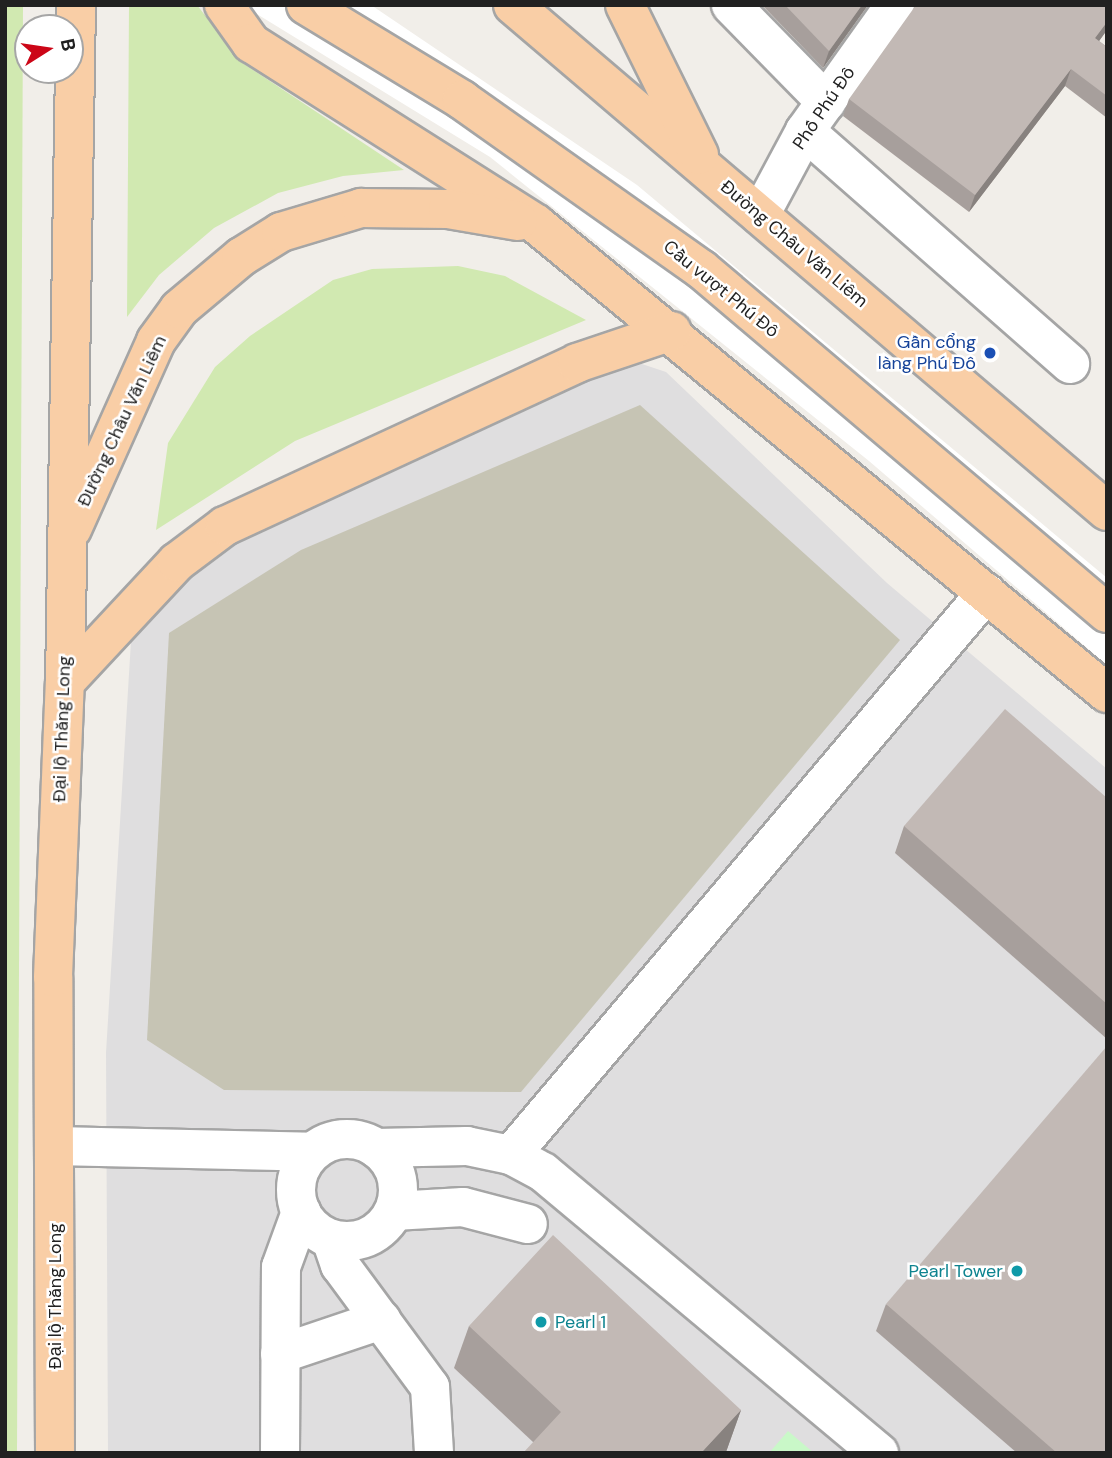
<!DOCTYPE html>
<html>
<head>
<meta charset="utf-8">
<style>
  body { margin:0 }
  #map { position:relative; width:1112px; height:1458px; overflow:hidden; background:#f1eee9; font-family:"DM Sans",sans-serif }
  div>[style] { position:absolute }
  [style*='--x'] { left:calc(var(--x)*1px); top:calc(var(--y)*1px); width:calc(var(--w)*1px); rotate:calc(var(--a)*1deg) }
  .residential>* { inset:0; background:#dfdedf }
  .construction>* { inset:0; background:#c6c4b4 }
  .grass>* { inset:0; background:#d1e9b1 }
  .park>* { inset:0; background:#c9f8c8 }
  .pier>* { inset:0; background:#fff }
  .roads { filter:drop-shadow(2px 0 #a5a5a5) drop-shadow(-2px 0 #a5a5a5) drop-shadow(0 2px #a5a5a5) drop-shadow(0 -2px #a5a5a5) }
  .minor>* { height:38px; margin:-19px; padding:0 19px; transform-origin:19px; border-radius:19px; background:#fff }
  .minor>.ring { margin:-19px; padding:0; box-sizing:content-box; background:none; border:38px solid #fff; border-radius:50% }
  .major>* { height:38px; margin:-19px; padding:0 19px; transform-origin:19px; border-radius:19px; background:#f9cea6 }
  .wall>* { inset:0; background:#a79f9c }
  .shaded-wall>* { inset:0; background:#88827f }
  .building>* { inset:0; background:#c2b9b5 }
  .dots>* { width:19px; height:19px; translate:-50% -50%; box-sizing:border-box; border:4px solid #fff; border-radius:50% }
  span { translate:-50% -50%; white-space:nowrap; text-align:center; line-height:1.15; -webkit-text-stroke:5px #fff; paint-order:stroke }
  .street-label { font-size:18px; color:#212121 }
  .transit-label { font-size:18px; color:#164399 }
  .right { translate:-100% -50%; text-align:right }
  .culture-label { font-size:18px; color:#0d838f }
  .left { translate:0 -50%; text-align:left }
  .frame { position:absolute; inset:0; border:7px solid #212121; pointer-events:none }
  .north { position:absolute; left:14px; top:14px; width:70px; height:70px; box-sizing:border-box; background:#fff; border:2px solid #a6a6a6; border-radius:50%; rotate:78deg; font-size:19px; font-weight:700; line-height:28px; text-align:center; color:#212121 }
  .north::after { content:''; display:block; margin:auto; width:24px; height:32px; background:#cc0617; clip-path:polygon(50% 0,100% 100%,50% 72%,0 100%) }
</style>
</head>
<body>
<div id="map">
  <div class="residential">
    <div style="clip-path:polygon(639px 363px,666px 372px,887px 583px,1107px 769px,1107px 1453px,108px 1453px,106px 1053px,131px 641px,183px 576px,228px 545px,618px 367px)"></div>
  </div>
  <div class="construction">
    <div style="clip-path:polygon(640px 405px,900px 640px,521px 1092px,224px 1090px,147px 1040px,169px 633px,301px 550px)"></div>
  </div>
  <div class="grass">
    <div style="clip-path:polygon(5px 5px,23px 5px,17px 1453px,5px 1453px)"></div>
    <div style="clip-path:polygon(129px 5px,197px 5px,241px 62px,404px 170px,343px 176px,278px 193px,214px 228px,159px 275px,127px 317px)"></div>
    <div style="clip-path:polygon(458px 266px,505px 276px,586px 320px,295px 441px,156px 530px,168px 443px,215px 367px,250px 336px,333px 280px,372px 269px)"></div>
  </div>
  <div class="park">
    <div style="clip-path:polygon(788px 1431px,814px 1453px,769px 1453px)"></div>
  </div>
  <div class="pier">
    <div style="clip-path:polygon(242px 5px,371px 5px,637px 185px,1107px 578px,1107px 665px,869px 461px,490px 157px)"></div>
  </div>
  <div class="roads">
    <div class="minor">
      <div style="--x:731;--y:5;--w:136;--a:45.6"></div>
      <div style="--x:805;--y:131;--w:353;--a:41.3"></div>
      <div style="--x:760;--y:215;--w:95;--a:-61.8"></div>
      <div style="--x:805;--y:131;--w:155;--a:-54.5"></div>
      <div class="ring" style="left:296px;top:1139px;width:64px;height:64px"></div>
      <div style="--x:55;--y:1146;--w:257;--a:1.3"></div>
      <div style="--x:376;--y:1148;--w:91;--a:-1.3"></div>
      <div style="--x:467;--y:1146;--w:45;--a:11.6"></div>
      <div style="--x:511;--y:1155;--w:36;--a:28"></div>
      <div style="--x:543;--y:1172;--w:438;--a:39.9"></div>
      <div style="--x:511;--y:1155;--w:736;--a:-49.8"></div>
      <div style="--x:394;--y:1211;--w:69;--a:-3.3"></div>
      <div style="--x:463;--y:1207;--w:67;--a:14.7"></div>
      <div style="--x:331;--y:1239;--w:28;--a:71"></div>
      <div style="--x:340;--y:1265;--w:152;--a:53.6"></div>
      <div style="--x:430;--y:1387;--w:66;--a:86.5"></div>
      <div style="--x:280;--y:1354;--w:107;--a:-18.6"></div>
      <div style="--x:280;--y:1453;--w:186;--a:-89.7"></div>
      <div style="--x:281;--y:1267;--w:59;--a:-70"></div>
    </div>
    <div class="major">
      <div style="--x:224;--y:5;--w:47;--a:54.6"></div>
      <div style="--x:251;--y:43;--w:338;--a:32.4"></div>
      <div style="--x:536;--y:224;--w:739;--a:39.4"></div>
      <div style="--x:306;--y:5;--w:183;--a:31.3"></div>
      <div style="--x:462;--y:100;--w:293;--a:35.3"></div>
      <div style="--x:701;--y:269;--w:532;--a:40.27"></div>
      <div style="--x:513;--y:5;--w:780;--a:40.43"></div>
      <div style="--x:625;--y:5;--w:167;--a:63.7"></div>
      <div style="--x:72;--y:529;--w:206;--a:-65.9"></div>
      <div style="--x:156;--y:341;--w:39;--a:-54"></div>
      <div style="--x:179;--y:309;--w:81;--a:-40"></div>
      <div style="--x:241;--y:257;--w:47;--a:-32"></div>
      <div style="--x:281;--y:232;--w:84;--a:-16.7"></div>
      <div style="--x:361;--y:208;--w:87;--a:0.7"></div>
      <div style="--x:448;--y:209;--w:71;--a:9.7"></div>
      <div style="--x:65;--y:682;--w:164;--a:-47"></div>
      <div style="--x:177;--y:562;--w:60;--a:-36.9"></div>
      <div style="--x:225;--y:526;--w:388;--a:-24.8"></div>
      <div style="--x:577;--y:363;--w:100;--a:-18.6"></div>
      <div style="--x:55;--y:1453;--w:476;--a:-90.2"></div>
      <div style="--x:53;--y:977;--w:295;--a:-87.7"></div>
      <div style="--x:65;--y:682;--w:677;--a:-89.07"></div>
    </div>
  </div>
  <div class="wall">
    <div style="clip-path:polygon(762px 5px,868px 5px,823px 68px)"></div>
    <div style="clip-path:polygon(1107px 5px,1107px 30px,1099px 41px,1107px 47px,1107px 118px,1065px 86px,969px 212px,843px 116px,849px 99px)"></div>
    <div style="clip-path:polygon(1107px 798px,1107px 1039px,895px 853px,904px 826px)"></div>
    <div style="clip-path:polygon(886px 1304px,1107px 1453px,1017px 1453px,876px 1331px)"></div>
    <div style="clip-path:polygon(469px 1326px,741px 1410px,726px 1452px,533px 1442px,454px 1368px)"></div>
  </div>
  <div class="shaded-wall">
    <div style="clip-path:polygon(862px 5px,868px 5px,823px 68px,829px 51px)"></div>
    <div style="clip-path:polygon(1107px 22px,1107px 30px,1089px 55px,1095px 38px)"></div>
    <div style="clip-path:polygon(1071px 69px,1065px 86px,969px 212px,975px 195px)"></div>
    <div style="clip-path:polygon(741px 1410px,726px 1452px,724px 1453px,701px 1453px)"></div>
  </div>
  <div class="building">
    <div style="clip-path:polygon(785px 5px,862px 5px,829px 51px)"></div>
    <div style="clip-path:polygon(916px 5px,1107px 5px,1107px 22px,1095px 38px,1107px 47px,1107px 96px,1071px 69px,975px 195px,849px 99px)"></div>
    <div style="clip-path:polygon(1005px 709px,1107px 798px,1107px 1004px,904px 826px)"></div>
    <div style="clip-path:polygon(1107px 1046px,1107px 1453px,1057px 1453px,886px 1304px)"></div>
    <div style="clip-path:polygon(553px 1235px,741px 1410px,701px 1453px,523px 1453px,561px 1412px,469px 1326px)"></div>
  </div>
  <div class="dots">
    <div style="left:990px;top:353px;background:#1a4fb4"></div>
    <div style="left:1017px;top:1271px;background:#0f9aa8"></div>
    <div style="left:541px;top:1322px;background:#0f9aa8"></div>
  </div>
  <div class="street-label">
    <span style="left:824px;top:108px;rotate:-56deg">Phố Phú Đô</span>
    <span style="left:794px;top:244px;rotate:40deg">Đường Châu Văn Liêm</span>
    <span style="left:721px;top:289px;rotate:39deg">Cầu vượt Phú Đô</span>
    <span style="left:122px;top:421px;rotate:-65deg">Đường Châu Văn Liêm</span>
    <span style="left:62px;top:729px;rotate:-88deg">Đại lộ Thăng Long</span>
    <span style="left:55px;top:1296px;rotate:-90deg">Đại lộ Thăng Long</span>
  </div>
  <div class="transit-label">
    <span class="right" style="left:976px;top:353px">Gần cổng<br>làng Phú Đô</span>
  </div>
  <div class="culture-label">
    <span class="right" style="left:1003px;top:1271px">Pearl Tower</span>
    <span class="left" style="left:555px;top:1322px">Pearl 1</span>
  </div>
  <div class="frame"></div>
  <div class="north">B</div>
</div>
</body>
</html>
